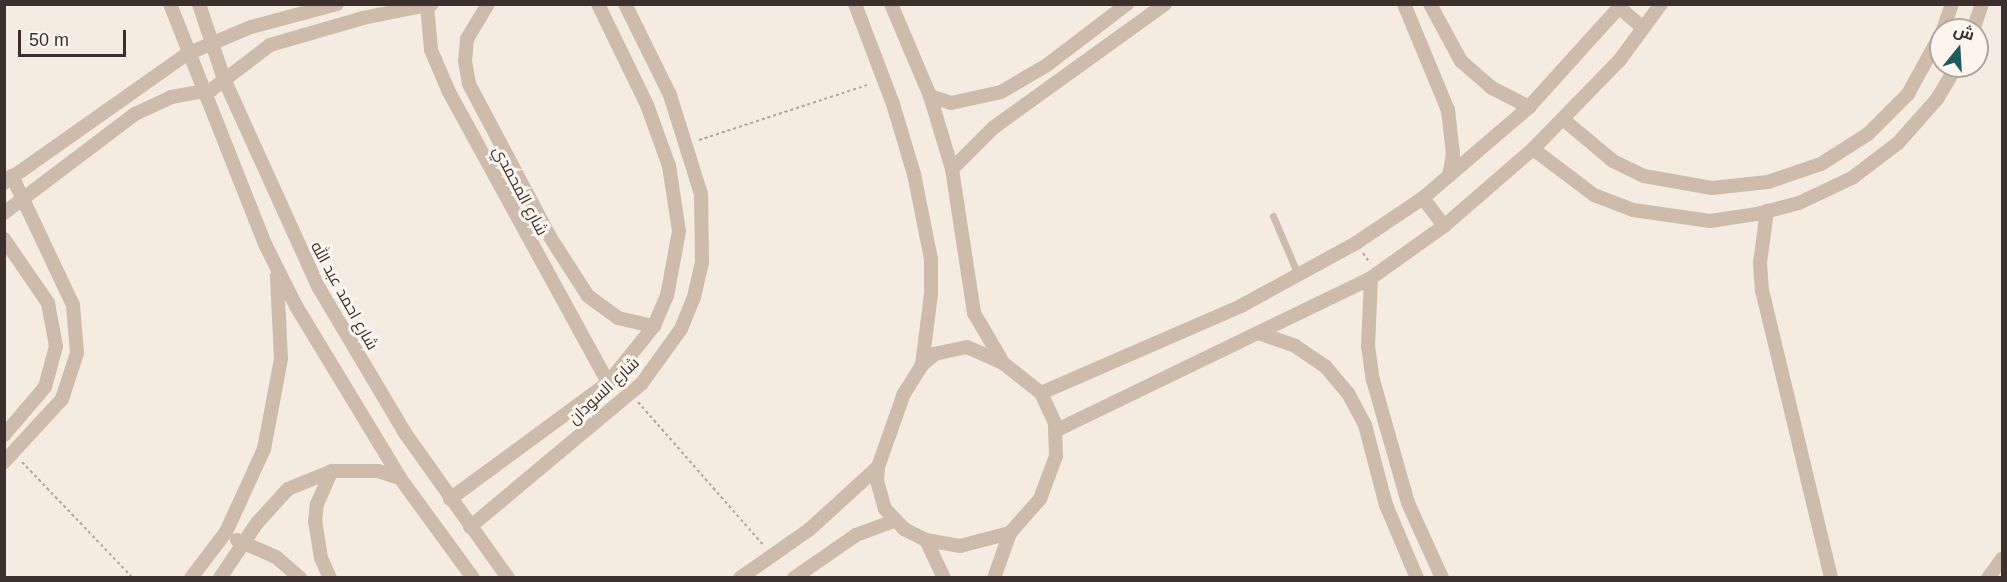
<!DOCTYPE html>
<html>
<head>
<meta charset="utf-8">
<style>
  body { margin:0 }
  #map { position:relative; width:2007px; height:582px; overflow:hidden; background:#f4ebe1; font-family:Arial,Cairo,sans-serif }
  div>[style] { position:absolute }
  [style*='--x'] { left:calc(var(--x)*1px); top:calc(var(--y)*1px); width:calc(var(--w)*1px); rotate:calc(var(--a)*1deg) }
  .path>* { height:2px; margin-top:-1px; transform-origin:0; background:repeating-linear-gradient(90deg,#b9a596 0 3px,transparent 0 6px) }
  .lane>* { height:7px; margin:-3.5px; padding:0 3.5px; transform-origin:3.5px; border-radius:3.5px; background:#cdbbac }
  .street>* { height:14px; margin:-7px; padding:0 7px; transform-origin:7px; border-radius:7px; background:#cdbbac }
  span { translate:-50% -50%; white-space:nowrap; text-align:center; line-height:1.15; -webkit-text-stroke:6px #fbf5ee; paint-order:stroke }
  .street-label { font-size:16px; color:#3b302b }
  .frame { position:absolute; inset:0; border:6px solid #3b302b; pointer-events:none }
  .north { position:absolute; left:1929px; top:18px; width:60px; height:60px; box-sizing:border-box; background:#fbf5ee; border:2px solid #aea6a0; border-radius:50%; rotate:18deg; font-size:16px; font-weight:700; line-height:24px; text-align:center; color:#3b302b }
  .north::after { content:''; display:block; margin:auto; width:21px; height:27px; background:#1f5a5e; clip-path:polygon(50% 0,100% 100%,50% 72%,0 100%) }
  .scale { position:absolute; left:18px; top:30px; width:108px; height:27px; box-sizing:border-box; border:3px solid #3b302b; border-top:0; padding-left:8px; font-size:18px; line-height:21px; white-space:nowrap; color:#3b302b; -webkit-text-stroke:4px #fbf5ee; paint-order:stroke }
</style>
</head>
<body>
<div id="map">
  <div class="path">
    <div style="--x:699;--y:140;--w:180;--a:-18.1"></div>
    <div style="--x:1363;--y:253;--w:12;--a:55"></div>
    <div style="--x:638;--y:402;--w:190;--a:48.8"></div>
    <div style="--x:22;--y:462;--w:161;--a:46.3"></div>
  </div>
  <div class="lane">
    <div style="--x:1273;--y:216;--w:66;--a:66.9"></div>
  </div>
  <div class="street">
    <div style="--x:170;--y:4;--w:260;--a:68.4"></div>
    <div style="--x:266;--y:246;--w:67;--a:63.4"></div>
    <div style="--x:296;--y:306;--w:201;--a:58.8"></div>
    <div style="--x:400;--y:478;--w:124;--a:53.9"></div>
    <div style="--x:199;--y:4;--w:79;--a:71.6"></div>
    <div style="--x:224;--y:79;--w:230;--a:65.6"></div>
    <div style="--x:319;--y:288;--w:169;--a:59.3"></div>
    <div style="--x:405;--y:433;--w:178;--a:54.6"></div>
    <div style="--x:488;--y:4;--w:41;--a:121"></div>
    <div style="--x:467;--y:39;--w:22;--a:95"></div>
    <div style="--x:465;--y:61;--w:23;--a:80"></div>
    <div style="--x:469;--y:84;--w:173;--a:62.1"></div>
    <div style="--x:550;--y:237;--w:70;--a:57.2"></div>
    <div style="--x:588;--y:296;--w:37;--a:36"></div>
    <div style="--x:618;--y:318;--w:37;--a:13"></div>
    <div style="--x:855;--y:4;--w:107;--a:69.2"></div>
    <div style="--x:893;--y:104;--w:73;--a:73.3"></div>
    <div style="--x:914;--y:174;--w:87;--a:78.7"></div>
    <div style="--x:931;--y:259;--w:35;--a:90"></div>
    <div style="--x:931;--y:294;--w:72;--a:97.2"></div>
    <div style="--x:891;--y:4;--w:100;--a:67"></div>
    <div style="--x:930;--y:96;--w:76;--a:73.2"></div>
    <div style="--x:952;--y:169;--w:146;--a:81.3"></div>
    <div style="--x:974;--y:313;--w:53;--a:59.6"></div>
    <div style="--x:1404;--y:4;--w:115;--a:67.5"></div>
    <div style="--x:1448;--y:110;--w:44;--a:83.5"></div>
    <div style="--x:1453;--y:154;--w:22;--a:100"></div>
    <div style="--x:1430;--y:4;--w:65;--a:61.5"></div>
    <div style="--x:1461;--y:61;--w:41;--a:41.1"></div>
    <div style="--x:1492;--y:88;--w:42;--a:27.2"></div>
    <div style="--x:427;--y:5;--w:45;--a:84.9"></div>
    <div style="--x:431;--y:50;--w:46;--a:66.8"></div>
    <div style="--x:449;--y:92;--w:332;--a:61.3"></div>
    <div style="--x:1620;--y:8;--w:30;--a:41"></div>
    <div style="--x:1943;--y:30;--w:28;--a:-71"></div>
    <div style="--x:1973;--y:30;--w:28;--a:-71"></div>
    <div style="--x:930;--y:96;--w:22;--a:18"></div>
    <div style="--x:951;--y:103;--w:51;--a:-12.4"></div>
    <div style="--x:1001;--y:92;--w:53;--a:-30.4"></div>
    <div style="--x:1047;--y:65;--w:101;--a:-37.3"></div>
    <div style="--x:1564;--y:120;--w:64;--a:39.9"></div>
    <div style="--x:1613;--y:161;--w:34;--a:26"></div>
    <div style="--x:1644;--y:176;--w:69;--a:10"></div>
    <div style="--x:1712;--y:188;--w:56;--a:-6.1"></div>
    <div style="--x:1768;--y:182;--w:56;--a:-18.8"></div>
    <div style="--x:1821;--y:164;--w:56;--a:-32.6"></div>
    <div style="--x:1868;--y:134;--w:57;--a:-45"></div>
    <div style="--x:1908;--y:94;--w:68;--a:-61.2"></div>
    <div style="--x:1533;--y:149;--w:76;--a:37"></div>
    <div style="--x:1594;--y:195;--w:42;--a:21"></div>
    <div style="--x:1633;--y:210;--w:78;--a:8.1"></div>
    <div style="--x:1710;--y:221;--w:48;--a:-8.5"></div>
    <div style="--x:1757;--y:214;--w:43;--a:-14.7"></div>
    <div style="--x:1799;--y:203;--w:59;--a:-25.3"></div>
    <div style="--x:1852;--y:178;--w:58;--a:-37.3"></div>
    <div style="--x:1898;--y:143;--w:59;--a:-48.4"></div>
    <div style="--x:1937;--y:99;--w:39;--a:-59"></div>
    <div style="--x:952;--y:169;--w:58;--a:-45"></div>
    <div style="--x:993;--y:128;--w:212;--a:-35.8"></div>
    <div style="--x:4;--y:183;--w:224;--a:-35.2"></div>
    <div style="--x:187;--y:54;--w:69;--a:-22.9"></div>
    <div style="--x:251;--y:27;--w:89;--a:-15"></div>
    <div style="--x:1423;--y:198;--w:35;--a:53"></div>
    <div style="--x:1767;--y:211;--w:52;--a:97.7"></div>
    <div style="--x:1760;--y:263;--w:27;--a:86"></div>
    <div style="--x:1762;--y:290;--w:296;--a:76.5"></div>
    <div style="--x:4;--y:213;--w:164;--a:-37.1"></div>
    <div style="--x:135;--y:114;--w:40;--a:-25"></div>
    <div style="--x:171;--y:97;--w:41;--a:-9.9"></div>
    <div style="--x:211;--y:90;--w:74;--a:-37.3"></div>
    <div style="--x:270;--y:45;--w:97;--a:-16.2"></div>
    <div style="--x:363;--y:18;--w:70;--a:-11.5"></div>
    <div style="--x:4;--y:239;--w:78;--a:55.5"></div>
    <div style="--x:48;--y:303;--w:44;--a:79.5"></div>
    <div style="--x:56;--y:346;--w:42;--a:105"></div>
    <div style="--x:45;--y:387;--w:63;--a:130.5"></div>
    <div style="--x:1371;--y:278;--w:68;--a:92.5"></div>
    <div style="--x:1368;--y:346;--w:34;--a:82"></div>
    <div style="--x:1373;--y:380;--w:128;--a:74.1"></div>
    <div style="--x:1408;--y:503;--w:82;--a:65.6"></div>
    <div style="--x:1261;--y:334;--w:36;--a:19"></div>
    <div style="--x:1295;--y:346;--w:36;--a:34"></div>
    <div style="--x:1325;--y:366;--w:35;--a:50"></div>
    <div style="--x:1348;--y:393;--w:36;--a:62"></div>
    <div style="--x:1365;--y:425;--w:83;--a:75.3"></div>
    <div style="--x:1386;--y:505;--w:79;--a:67"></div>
    <div style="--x:1041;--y:393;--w:218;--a:-23.5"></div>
    <div style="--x:1241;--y:306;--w:131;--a:-28.7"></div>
    <div style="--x:1356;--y:243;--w:81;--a:-33.9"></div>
    <div style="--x:1423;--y:198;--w:140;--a:-40.6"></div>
    <div style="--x:1529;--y:107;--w:139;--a:-47.9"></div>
    <div style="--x:1057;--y:430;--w:349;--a:-25.8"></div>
    <div style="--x:1371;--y:278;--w:90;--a:-35.5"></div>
    <div style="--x:1444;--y:226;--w:118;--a:-40.9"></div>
    <div style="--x:1533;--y:149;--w:123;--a:-45.7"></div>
    <div style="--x:1619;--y:61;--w:71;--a:-53.6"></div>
    <div style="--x:4;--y:462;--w:86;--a:-47.4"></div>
    <div style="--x:62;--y:399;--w:48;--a:-71.9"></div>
    <div style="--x:77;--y:353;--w:48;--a:-94.8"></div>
    <div style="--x:73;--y:305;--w:143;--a:-115.3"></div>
    <div style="--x:450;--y:499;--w:196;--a:-36.3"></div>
    <div style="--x:608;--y:383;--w:73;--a:-51.1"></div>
    <div style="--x:654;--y:326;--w:33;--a:-67"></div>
    <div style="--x:667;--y:296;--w:66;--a:-79.5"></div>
    <div style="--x:679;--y:231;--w:66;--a:-98.7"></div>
    <div style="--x:669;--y:166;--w:65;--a:-109.8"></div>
    <div style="--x:647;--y:105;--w:112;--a:-115.9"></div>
    <div style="--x:470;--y:527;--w:224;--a:-39.9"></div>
    <div style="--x:642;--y:383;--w:67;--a:-54.2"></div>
    <div style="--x:681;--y:329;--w:35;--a:-68"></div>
    <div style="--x:694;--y:297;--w:35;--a:-77"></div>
    <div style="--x:702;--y:263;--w:69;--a:-90.8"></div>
    <div style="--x:701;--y:194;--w:104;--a:-107.4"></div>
    <div style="--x:670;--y:95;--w:102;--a:-116.3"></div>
    <div style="--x:237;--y:540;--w:43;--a:23.6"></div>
    <div style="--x:276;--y:557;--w:32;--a:41"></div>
    <div style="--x:926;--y:540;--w:35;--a:10"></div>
    <div style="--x:960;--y:546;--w:52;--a:-14.6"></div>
    <div style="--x:1010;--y:533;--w:45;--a:-48.6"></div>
    <div style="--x:1040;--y:499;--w:46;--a:-69.6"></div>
    <div style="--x:1056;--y:456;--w:33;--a:-92"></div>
    <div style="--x:1055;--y:423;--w:33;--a:-115"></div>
    <div style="--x:1041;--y:393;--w:48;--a:-141.7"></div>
    <div style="--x:1003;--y:363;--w:39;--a:-156"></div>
    <div style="--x:967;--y:347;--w:33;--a:168"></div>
    <div style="--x:935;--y:354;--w:17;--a:140"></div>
    <div style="--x:922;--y:365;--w:36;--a:122"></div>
    <div style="--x:903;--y:396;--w:75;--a:109.4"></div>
    <div style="--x:878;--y:467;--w:14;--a:94"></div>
    <div style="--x:877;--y:481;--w:29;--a:74"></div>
    <div style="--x:885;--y:509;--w:28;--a:46"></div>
    <div style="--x:904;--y:529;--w:25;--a:27"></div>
    <div style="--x:926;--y:540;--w:42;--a:64.7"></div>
    <div style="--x:191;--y:578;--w:58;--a:-52.7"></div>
    <div style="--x:226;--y:532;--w:91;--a:-65.4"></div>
    <div style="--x:264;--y:449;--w:92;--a:-79.3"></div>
    <div style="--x:281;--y:359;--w:83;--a:-92.8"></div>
    <div style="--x:220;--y:578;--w:66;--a:-56.1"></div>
    <div style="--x:257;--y:523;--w:46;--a:-47.6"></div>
    <div style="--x:288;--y:489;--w:48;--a:-22.2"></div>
    <div style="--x:332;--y:471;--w:46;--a:0"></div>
    <div style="--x:378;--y:471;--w:23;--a:18"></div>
    <div style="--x:330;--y:578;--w:22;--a:-114"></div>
    <div style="--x:321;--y:558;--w:36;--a:-99"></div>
    <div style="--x:315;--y:522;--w:18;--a:-84"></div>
    <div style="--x:317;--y:504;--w:36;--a:-66"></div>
    <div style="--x:740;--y:578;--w:85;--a:-35"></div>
    <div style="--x:810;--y:529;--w:92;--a:-42.4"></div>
    <div style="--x:794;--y:578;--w:75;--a:-34.7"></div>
    <div style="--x:856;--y:535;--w:40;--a:-20.2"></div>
    <div style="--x:994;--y:578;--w:48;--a:-70.4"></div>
    <div style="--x:1988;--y:578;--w:24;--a:-54"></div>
  </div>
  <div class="street-label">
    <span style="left:520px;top:191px;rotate:62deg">شارع المحمدي</span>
    <span style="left:344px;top:296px;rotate:61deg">شارع احمد عبد الله</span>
    <span style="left:604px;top:391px;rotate:-43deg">شارع السودان</span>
  </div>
  <div class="frame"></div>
  <div class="north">ش</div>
  <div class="scale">50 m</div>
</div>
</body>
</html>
